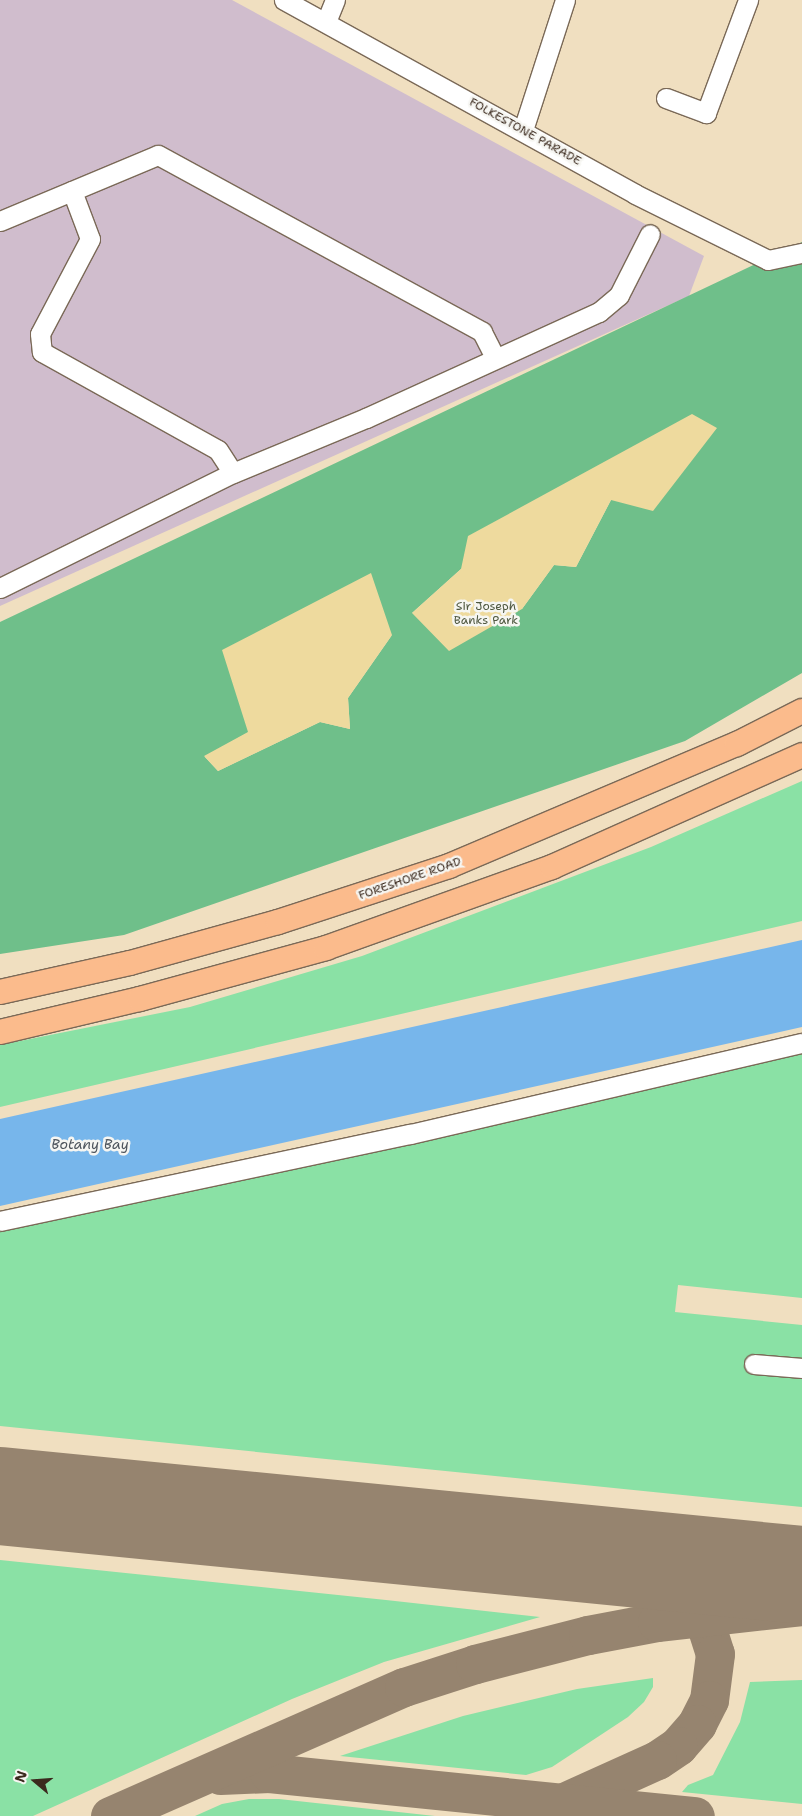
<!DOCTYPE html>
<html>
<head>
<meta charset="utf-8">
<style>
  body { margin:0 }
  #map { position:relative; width:802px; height:1816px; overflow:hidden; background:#f0dfc0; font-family:"Shantell Sans",sans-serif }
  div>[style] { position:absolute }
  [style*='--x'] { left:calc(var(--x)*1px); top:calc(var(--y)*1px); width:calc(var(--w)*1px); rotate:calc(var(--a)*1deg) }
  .industrial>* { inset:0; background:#d0bdcd }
  .green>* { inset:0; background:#8ae1a5 }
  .forest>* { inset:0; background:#6fbf8a }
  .sand>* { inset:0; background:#eeda9e }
  .water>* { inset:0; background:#77b6eb }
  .taxiway>* { height:39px; margin:-19.5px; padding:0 19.5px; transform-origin:19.5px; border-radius:19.5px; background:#96846f }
  .runway>* { height:98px; margin:-49px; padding:0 49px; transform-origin:49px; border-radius:49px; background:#96846f }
  .roads { filter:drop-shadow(1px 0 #7a6957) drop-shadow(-1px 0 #7a6957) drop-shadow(0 1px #7a6957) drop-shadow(0 -1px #7a6957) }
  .minor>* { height:19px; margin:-9.5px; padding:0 9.5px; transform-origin:9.5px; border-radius:9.5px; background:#fff }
  .major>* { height:24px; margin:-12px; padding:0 12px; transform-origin:12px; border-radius:12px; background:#fbbb8c }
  span { translate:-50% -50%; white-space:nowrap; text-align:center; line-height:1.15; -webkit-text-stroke:5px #f6f6f2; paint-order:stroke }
  .street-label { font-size:12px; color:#3b2a1e }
  .park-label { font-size:12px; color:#4f5840 }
  .water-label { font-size:14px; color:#4d545c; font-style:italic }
  .north { position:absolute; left:10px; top:1756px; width:50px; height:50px; -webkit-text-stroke:4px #f6f6f2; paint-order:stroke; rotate:288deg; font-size:14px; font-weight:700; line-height:20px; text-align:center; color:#3b2a1e }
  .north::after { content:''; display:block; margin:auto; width:18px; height:22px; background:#3b2a1e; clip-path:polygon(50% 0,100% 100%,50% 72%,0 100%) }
</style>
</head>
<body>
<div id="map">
  <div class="industrial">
    <div style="clip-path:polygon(0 0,232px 0,704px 256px,689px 296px,0 606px)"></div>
  </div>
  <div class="green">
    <div style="clip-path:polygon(802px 781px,802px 921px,0 1107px,0 1045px,190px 1007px,362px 956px,651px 847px)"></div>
    <div style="clip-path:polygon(802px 1051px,802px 1298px,678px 1285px,675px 1312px,802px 1325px,802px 1507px,0 1426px,0 1230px)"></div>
    <div style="clip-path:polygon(0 1560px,386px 1600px,540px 1617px,384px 1662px,292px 1699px,33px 1816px,0 1816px)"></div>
    <div style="clip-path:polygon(653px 1678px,653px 1687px,644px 1702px,628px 1717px,552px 1767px,526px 1775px,340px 1756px,463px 1716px,577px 1689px)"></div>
    <div style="clip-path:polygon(802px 1680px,802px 1804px,682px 1792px,688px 1785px,713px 1775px,740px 1722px,750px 1682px)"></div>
    <div style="clip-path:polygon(249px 1799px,279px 1799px,435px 1816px,195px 1816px,222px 1804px)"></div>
  </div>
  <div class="forest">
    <div style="clip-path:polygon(evenodd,802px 242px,802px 673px,685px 741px,124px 935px,0 954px,0 622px,802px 242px,717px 428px,611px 500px,576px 567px,554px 565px,522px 609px,412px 613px,461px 569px,717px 428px,802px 242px,392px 635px,348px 698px,350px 729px,320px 722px,218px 771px,205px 757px,249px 732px,392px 635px)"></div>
  </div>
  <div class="sand">
    <div style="clip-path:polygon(692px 414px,717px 428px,653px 511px,611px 500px,576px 567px,554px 565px,522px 609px,449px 651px,412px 613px,461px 569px,468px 536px)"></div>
    <div style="clip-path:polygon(371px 573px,392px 635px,348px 698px,350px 729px,320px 722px,218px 771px,204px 756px,248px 732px,222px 650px)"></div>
  </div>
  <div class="water">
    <div style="clip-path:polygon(802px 940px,802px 1027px,0 1206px,0 1119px)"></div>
  </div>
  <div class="taxiway">
    <div style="--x:0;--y:1501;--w:36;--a:-3"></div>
    <div style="--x:549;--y:1549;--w:87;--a:5.9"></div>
    <div style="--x:636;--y:1558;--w:33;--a:23"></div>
    <div style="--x:666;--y:1571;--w:16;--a:35"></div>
    <div style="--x:679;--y:1580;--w:34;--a:52"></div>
    <div style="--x:700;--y:1607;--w:49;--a:72.3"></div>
    <div style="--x:715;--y:1654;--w:46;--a:97.4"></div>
    <div style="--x:709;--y:1700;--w:27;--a:117"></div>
    <div style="--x:697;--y:1724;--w:29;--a:131"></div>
    <div style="--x:678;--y:1746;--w:25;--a:146"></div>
    <div style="--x:657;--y:1760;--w:102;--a:155.7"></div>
    <div style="--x:220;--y:1775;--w:49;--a:-2.3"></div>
    <div style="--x:269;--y:1773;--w:428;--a:5.8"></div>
    <div style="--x:110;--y:1816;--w:321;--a:-23.7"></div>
    <div style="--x:404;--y:1687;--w:75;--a:-17.9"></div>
    <div style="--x:475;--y:1664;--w:117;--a:-14.4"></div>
    <div style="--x:588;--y:1635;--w:70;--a:-10.7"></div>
    <div style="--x:657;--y:1622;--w:146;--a:-6.3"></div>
  </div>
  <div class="runway">
    <div style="--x:0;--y:1496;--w:806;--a:5.63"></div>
  </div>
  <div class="roads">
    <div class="minor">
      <div style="--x:284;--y:0;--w:401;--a:28.9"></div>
      <div style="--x:635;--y:194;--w:148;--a:26.4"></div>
      <div style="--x:768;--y:260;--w:35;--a:-12"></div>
      <div style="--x:326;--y:22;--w:24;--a:-68"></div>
      <div style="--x:666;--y:98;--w:43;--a:20.6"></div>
      <div style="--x:706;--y:113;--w:121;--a:-69.6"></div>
      <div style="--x:523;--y:130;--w:137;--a:-72.1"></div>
      <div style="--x:72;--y:191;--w:51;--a:69.4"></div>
      <div style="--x:90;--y:239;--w:107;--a:117.8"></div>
      <div style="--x:40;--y:334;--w:18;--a:84"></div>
      <div style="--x:42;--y:352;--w:201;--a:29.1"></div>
      <div style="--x:218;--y:450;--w:27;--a:57"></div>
      <div style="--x:0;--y:221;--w:171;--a:-22.7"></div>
      <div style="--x:158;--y:155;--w:369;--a:28.6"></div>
      <div style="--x:482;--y:332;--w:29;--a:63"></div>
      <div style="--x:0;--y:588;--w:260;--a:-26.3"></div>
      <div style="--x:233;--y:473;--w:144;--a:-22.5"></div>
      <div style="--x:366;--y:418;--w:256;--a:-24.5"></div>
      <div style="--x:599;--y:312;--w:26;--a:-40"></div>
      <div style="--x:619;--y:295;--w:68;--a:-63.1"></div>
      <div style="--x:0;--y:1221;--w:419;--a:-12"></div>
      <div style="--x:410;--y:1134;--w:402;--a:-13.1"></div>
      <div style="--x:754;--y:1364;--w:48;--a:4.8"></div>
    </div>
    <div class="major">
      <div style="--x:0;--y:992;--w:133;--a:-12.6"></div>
      <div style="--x:130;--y:963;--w:154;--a:-15.5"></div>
      <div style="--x:278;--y:922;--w:180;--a:-18.1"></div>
      <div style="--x:449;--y:866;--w:313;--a:-23"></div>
      <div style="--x:737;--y:744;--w:73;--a:-26.9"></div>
      <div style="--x:0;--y:1032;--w:144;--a:-13.3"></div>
      <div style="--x:140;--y:999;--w:193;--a:-15.3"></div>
      <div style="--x:326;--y:948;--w:240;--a:-19.7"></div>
      <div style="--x:552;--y:867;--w:274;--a:-24.1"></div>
    </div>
  </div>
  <div class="street-label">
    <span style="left:525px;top:132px;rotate:29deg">FOLKESTONE PARADE</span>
    <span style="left:410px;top:879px;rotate:-19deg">FORESHORE ROAD</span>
  </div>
  <div class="park-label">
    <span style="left:486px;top:614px">Sir Joseph<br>Banks Park</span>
  </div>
  <div class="water-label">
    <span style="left:90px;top:1144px">Botany Bay</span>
  </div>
  <div class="north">N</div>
</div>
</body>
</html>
